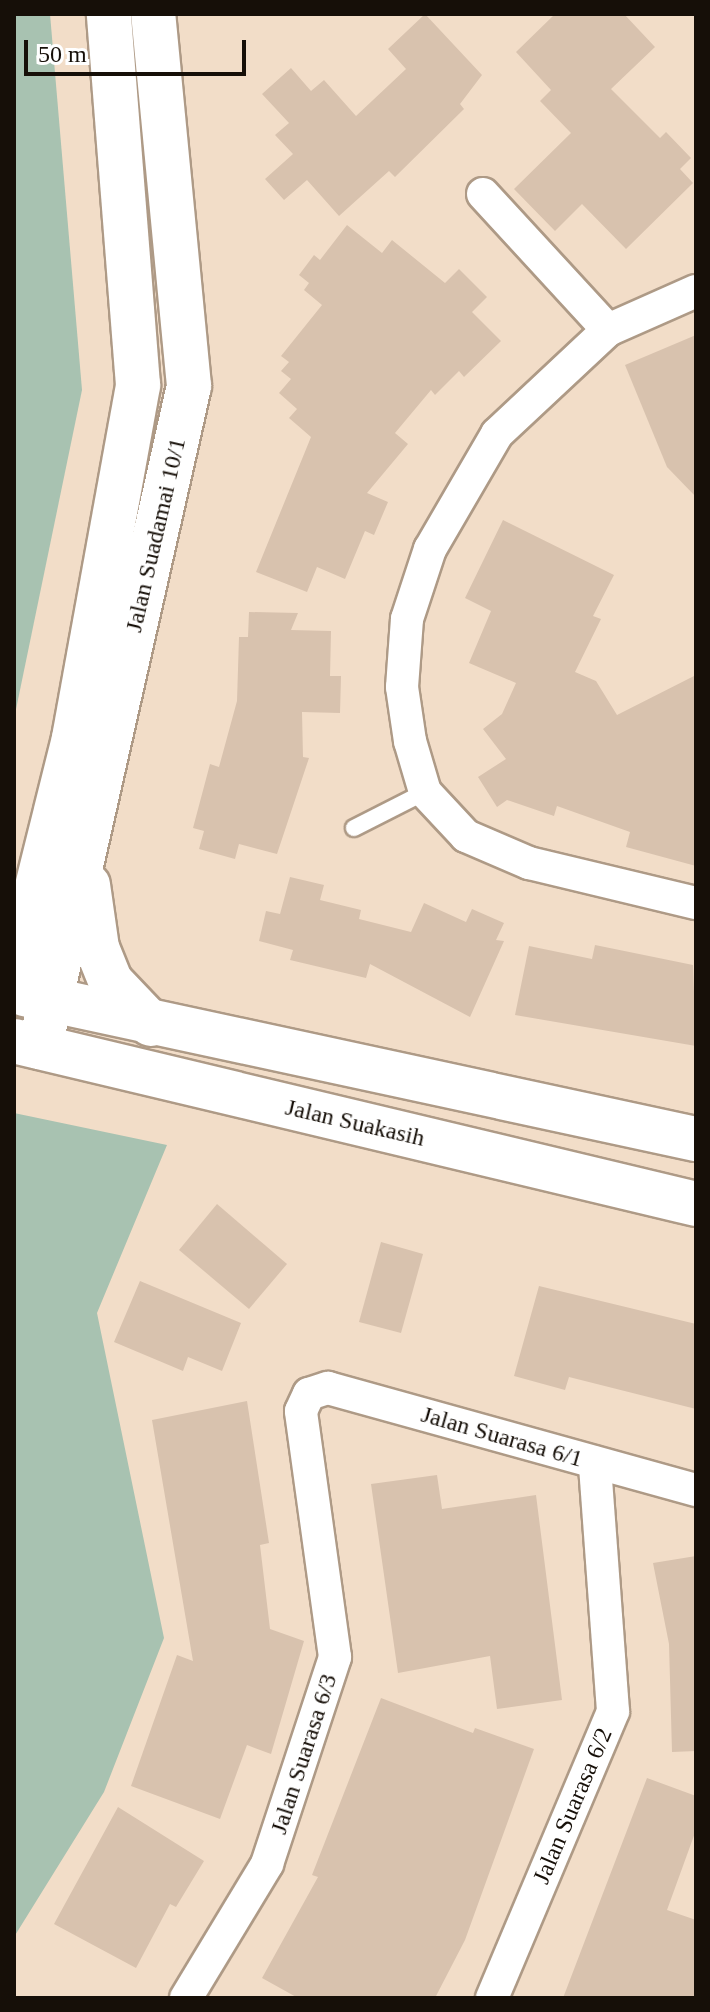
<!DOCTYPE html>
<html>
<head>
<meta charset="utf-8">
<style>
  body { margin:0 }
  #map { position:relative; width:710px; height:2012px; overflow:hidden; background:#f2ddc8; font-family:"Times New Roman",serif }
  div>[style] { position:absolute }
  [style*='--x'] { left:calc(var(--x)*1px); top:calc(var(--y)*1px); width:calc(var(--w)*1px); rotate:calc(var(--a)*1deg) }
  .green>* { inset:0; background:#a8c2b1 }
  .building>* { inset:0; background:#d8c2ae }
  .roads { filter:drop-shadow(2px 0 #ae9a86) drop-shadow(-2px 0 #ae9a86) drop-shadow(0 2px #ae9a86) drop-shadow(0 -2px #ae9a86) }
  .lane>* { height:16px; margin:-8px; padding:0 8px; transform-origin:8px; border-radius:8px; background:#fff }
  .street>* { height:32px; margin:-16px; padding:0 16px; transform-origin:16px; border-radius:16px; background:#fff }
  .secondary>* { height:44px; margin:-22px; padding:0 22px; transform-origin:22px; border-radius:22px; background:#fff }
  span { translate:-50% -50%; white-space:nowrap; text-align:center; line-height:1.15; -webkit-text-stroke:7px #fff; paint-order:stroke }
  .street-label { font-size:24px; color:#160f08 }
  .frame { position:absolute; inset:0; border:16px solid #160f08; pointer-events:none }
  .scale { position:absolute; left:24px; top:40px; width:222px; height:36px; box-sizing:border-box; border:4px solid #160f08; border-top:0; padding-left:10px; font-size:24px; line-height:28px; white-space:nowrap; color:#160f08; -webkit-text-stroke:6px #fff; paint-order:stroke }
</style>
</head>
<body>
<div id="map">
  <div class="green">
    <div style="clip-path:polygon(14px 14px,50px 14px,82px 390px,14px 719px)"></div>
    <div style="clip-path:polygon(14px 1113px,167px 1145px,97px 1313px,164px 1638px,104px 1792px,14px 1937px)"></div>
  </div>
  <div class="building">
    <div style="clip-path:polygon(425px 14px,482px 75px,460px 104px,464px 109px,395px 177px,389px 171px,339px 216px,307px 180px,284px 200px,265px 179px,293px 154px,275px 135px,289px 123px,262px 94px,291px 68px,311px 91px,324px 80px,356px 116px,406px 69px,388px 49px)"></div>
    <div style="clip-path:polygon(555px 14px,624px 14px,655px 47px,611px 89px,660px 138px,666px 132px,691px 158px,680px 169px,693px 183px,626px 249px,582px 204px,555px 231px,514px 189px,571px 133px,540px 101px,551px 90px,516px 52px)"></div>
    <div style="clip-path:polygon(347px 225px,382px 253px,392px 240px,445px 283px,459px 269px,487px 297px,472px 312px,501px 341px,464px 377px,459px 371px,435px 395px,431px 390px,395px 433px,408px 444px,367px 493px,388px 502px,374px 535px,365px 531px,345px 579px,317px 567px,307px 592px,256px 572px,311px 437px,289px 418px,297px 409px,279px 393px,291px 379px,281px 371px,289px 362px,281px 356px,322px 305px,304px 290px,309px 283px,299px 275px,314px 255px,320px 260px)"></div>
    <div style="clip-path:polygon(696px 335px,696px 497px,667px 467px,625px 365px)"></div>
    <div style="clip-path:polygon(503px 520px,614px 575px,593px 616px,601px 619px,575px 672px,596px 681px,617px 715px,696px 675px,696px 866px,626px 847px,630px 832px,557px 806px,554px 816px,507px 800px,497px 807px,478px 777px,506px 759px,483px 729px,502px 714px,516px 683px,469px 663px,491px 611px,465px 598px)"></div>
    <div style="clip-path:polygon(249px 612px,298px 613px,291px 630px,331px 631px,330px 676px,341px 676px,340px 713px,302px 712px,303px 757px,309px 758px,277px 854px,239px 844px,235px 859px,199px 849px,204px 831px,193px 828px,210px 764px,219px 767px,237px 701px,239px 637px,248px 637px)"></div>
    <div style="clip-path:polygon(290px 877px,324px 885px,320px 900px,361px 910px,359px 919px,411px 932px,424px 903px,466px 922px,472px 909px,504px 923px,496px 940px,504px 941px,470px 1017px,370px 964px,366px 978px,290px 960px,293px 950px,259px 941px,266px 911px,280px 914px)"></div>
    <div style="clip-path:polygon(595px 945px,693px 965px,696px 1046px,515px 1015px,529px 946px,592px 959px)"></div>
    <div style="clip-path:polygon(217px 1204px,287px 1264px,249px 1309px,179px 1250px)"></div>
    <div style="clip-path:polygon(381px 1242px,423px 1254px,401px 1333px,359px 1322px)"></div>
    <div style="clip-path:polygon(140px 1281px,241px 1323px,222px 1371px,188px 1357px,183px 1371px,114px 1342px)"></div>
    <div style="clip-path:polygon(539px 1286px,696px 1324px,696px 1409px,569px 1377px,565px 1390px,514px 1376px)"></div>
    <div style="clip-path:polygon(247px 1401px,269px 1543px,260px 1545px,270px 1629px,304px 1641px,271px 1754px,247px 1745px,220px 1819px,131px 1786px,177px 1655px,193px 1661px,152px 1420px)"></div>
    <div style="clip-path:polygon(437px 1475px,442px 1509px,536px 1495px,562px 1700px,497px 1709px,490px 1656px,398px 1673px,371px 1484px)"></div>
    <div style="clip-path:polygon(696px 1556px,696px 1751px,672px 1752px,669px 1644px,653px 1563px)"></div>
    <div style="clip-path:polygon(381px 1698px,473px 1733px,475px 1728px,534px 1749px,465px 1940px,435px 1998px,298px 1998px,262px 1978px,318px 1877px,312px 1875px)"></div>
    <div style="clip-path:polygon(647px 1778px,696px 1796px,696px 1830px,667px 1910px,696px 1920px,696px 1998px,563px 1998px)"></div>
    <div style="clip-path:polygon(118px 1807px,204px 1861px,176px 1907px,170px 1904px,136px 1968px,54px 1924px)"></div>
  </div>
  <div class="roads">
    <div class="lane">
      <div style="--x:354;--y:828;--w:80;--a:-26.9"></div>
    </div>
    <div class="street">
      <div style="--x:483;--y:194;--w:185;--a:47.4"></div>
      <div style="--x:696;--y:291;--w:96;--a:156.1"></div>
      <div style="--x:608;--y:330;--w:152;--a:136.9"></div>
      <div style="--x:497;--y:434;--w:133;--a:120.2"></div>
      <div style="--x:430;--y:549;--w:74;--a:108.2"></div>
      <div style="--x:407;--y:619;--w:68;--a:94.2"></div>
      <div style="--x:402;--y:687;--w:55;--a:81.6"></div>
      <div style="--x:410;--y:741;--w:53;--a:73.6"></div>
      <div style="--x:425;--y:792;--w:60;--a:47"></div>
      <div style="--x:466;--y:836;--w:69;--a:23.2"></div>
      <div style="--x:529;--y:863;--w:172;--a:13.5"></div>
      <div style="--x:186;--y:1998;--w:157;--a:-58.8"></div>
      <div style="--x:267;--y:1864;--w:218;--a:-71.8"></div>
      <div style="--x:335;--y:1657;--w:248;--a:-97.9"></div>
      <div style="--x:301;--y:1411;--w:19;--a:-65"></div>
      <div style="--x:309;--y:1394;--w:20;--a:-18"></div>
      <div style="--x:328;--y:1388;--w:382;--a:15.5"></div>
      <div style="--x:492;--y:1998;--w:311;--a:-67.1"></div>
      <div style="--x:613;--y:1711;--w:249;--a:-94.2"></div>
    </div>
    <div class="secondary">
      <div style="--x:88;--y:885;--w:64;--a:81.9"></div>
      <div style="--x:97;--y:948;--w:37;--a:68"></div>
      <div style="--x:111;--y:982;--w:58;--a:46.4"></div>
      <div style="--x:14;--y:979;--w:248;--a:-76"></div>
      <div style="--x:74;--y:738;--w:359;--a:-79.7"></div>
      <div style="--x:138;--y:385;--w:372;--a:-94.5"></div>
      <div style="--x:24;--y:994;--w:687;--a:12.18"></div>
      <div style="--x:14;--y:1041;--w:701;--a:13.44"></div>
      <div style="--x:40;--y:1047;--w:678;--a:-77.3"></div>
      <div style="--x:189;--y:386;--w:374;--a:-95.5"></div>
    </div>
  </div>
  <div class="street-label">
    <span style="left:156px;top:535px;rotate:-77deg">Jalan Suadamai 10/1</span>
    <span style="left:355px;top:1123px;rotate:13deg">Jalan Suakasih</span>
    <span style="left:502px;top:1437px;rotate:16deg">Jalan Suarasa 6/1</span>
    <span style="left:304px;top:1754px;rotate:-72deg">Jalan Suarasa 6/3</span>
    <span style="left:573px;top:1806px;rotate:-67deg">Jalan Suarasa 6/2</span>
  </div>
  <div class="frame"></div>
  <div class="scale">50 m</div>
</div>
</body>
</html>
